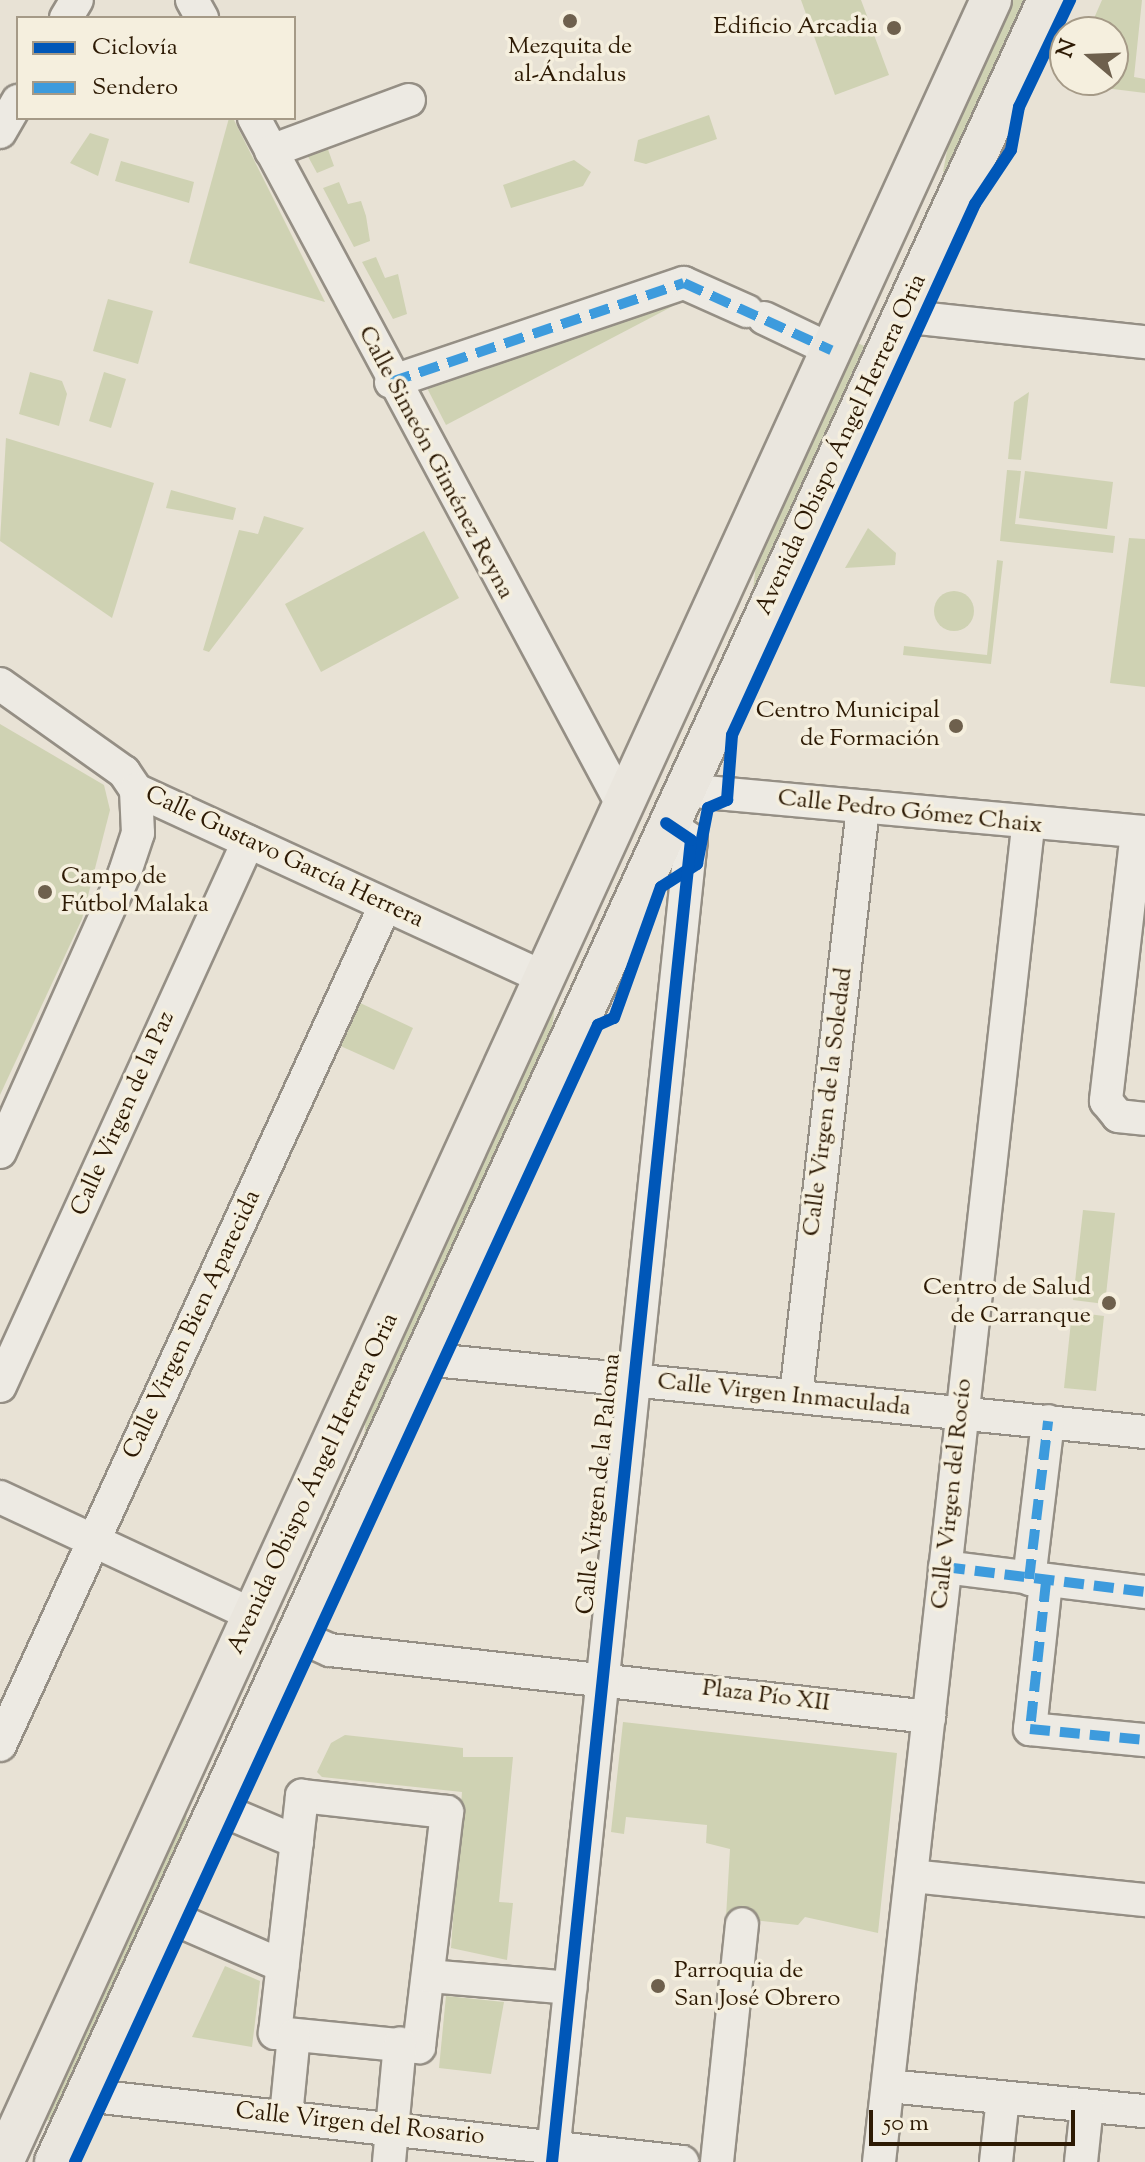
<!DOCTYPE html>
<html>
<head>
<meta charset="utf-8">
<style>
  body { margin:0 }
  #map { position:relative; width:1145px; height:2162px; overflow:hidden; background:#e8e2d5; font-family:"Sorts Mill Goudy",serif }
  div>[style] { position:absolute }
  [style*='--x'] { left:calc(var(--x)*1px); top:calc(var(--y)*1px); width:calc(var(--w)*1px); rotate:calc(var(--a)*1deg) }
  .green>* { inset:0; background:#cfd2b3 }
  .round { border-radius:50% }
  .roads { filter:drop-shadow(2px 0 #958f85) drop-shadow(-2px 0 #958f85) drop-shadow(0 2px #958f85) drop-shadow(0 -2px #958f85) }
  .minor>* { height:32px; margin:-16px; padding:0 16px; transform-origin:16px; border-radius:16px; background:#edeae3 }
  .major>* { height:40px; margin:-20px; padding:0 20px; transform-origin:20px; border-radius:20px; background:#eae6de }
  .quiet>* { height:10px; margin-top:-5px; transform-origin:0; background:repeating-linear-gradient(90deg,#3d9bdd 0 20px,transparent 0 30px) }
  .cycleway>* { height:12px; margin:-6px; padding:0 6px; transform-origin:6px; border-radius:6px; background:#0057b8 }
  .dots>* { width:22px; height:22px; translate:-50% -50%; box-sizing:border-box; border:4px solid #f5efde; border-radius:50% }
  span { translate:-50% -50%; white-space:nowrap; text-align:center; line-height:1.15; -webkit-text-stroke:7px #f5efde; paint-order:stroke }
  .poi-label { font-size:24px; color:#2d1a04 }
  .right { translate:-100% -50%; text-align:right }
  .left { translate:0 -50%; text-align:left }
  .street-label { font-size:24px; color:#2d1a04 }
  .legend { position:absolute; left:16px; top:16px; width:280px; height:104px; box-sizing:border-box; background:#f5efde; border:2px solid #a59a87; margin:0; padding:10px 14px; list-style:none; font-size:24px; color:#2d1a04 }
  .legend li { display:flex; align-items:center; gap:16px; height:40px }
  .legend b { width:40px; border:2px solid #a59a87 }
  .north { position:absolute; left:1049px; top:16px; width:80px; height:80px; box-sizing:border-box; background:#f5efde; border:2px solid #a59a87; border-radius:50%; rotate:289deg; font-size:22px; font-weight:700; line-height:32px; text-align:center; color:#2d1a04 }
  .north::after { content:''; display:block; margin:auto; width:28px; height:36px; background:#6e604d; clip-path:polygon(50% 0,100% 100%,50% 72%,0 100%) }
  .scale { position:absolute; left:869px; top:2110px; width:206px; height:36px; box-sizing:border-box; border:4px solid #2d1a04; border-top:0; padding-left:10px; font-size:24px; line-height:28px; white-space:nowrap; color:#2d1a04; -webkit-text-stroke:6px #f5efde; paint-order:stroke }
</style>
</head>
<body>
<div id="map">
  <div class="green">
    <div style="clip-path:polygon(801px 0,861px 0,889px 75px,835px 95px)"></div>
    <div style="clip-path:polygon(1011px 0,1029px 0,952px 170px,943px 172px,950px 135px)"></div>
    <div style="clip-path:polygon(1102px 0,1142px 0,1134px 77px,1145px 79px,1145px 93px,1065px 83px,1113px 80px,1113px 32px,1088px 32px)"></div>
    <div style="clip-path:polygon(709px 115px,717px 139px,646px 164px,634px 161px,638px 140px)"></div>
    <div style="clip-path:polygon(229px 118px,233px 118px,325px 302px,189px 263px)"></div>
    <div style="clip-path:polygon(90px 133px,109px 139px,98px 176px,70px 163px)"></div>
    <div style="clip-path:polygon(326px 144px,334px 166px,317px 173px,305px 151px)"></div>
    <div style="clip-path:polygon(574px 160px,591px 172px,583px 186px,511px 208px,503px 185px)"></div>
    <div style="clip-path:polygon(121px 161px,194px 182px,189px 203px,115px 181px)"></div>
    <div style="clip-path:polygon(339px 182px,348px 204px,361px 201px,366px 216px,370px 241px,354px 247px,323px 188px)"></div>
    <div style="clip-path:polygon(376px 257px,385px 278px,398px 274px,407px 314px,393px 319px,362px 262px)"></div>
    <div style="clip-path:polygon(108px 299px,153px 311px,138px 364px,93px 351px)"></div>
    <div style="clip-path:polygon(675px 305px,446px 425px,427px 388px,545px 338px)"></div>
    <div style="clip-path:polygon(853px 341px,871px 349px,761px 591px,753px 590px,757px 556px)"></div>
    <div style="clip-path:polygon(30px 372px,62px 381px,67px 394px,59px 426px,19px 414px)"></div>
    <div style="clip-path:polygon(104px 372px,126px 379px,111px 428px,89px 421px)"></div>
    <div style="clip-path:polygon(1029px 392px,1021px 460px,1008px 459px,1014px 402px)"></div>
    <div style="clip-path:polygon(6px 438px,154px 483px,112px 618px,0 541px)"></div>
    <div style="clip-path:polygon(1007px 470px,1021px 471px,1015px 524px,1115px 536px,1113px 553px,1000px 541px)"></div>
    <div style="clip-path:polygon(1025px 471px,1113px 482px,1107px 529px,1019px 518px)"></div>
    <div style="clip-path:polygon(171px 490px,236px 508px,233px 520px,166px 508px)"></div>
    <div style="clip-path:polygon(264px 516px,304px 528px,209px 652px,203px 650px,239px 530px,258px 534px)"></div>
    <div style="clip-path:polygon(868px 528px,896px 553px,895px 565px,845px 568px)"></div>
    <div style="clip-path:polygon(424px 531px,459px 598px,321px 672px,285px 604px)"></div>
    <div style="clip-path:polygon(1129px 538px,1145px 539px,1145px 687px,1110px 683px)"></div>
    <div style="clip-path:polygon(997px 560px,1003px 561px,991px 664px,903px 655px,904px 646px,987px 655px)"></div>
    <div class="round" style="left:934px;top:591px;width:40px;height:40px"></div>
    <div style="clip-path:polygon(0 724px,104px 785px,110px 810px,82px 919px,0 1095px)"></div>
    <div style="clip-path:polygon(557px 991px,550px 1043px,363px 1448px,367px 1407px)"></div>
    <div style="clip-path:polygon(356px 1001px,413px 1028px,394px 1070px,336px 1044px)"></div>
    <div style="clip-path:polygon(1083px 1210px,1115px 1213px,1105px 1304px,1073px 1300px)"></div>
    <div style="clip-path:polygon(1072px 1312px,1104px 1316px,1096px 1391px,1064px 1388px)"></div>
    <div style="clip-path:polygon(623px 1722px,897px 1753px,878px 1933px,805px 1917px,798px 1925px,726px 1917px,730px 1849px,706px 1843px,707px 1825px,626px 1817px,624px 1834px,611px 1832px)"></div>
    <div style="clip-path:polygon(345px 1735px,463px 1748px,463px 1757px,513px 1757px,499px 1902px,513px 1903px,507px 1960px,451px 1948px,462px 1792px,322px 1777px,317px 1772px,331px 1743px)"></div>
    <div style="clip-path:polygon(186px 1809px,187px 1832px,56px 2124px,42px 2118px)"></div>
    <div style="clip-path:polygon(225px 1966px,260px 1981px,252px 2047px,192px 2037px)"></div>
    <div style="clip-path:polygon(446px 1996px,504px 2002px,491px 2074px,439px 2068px)"></div>
  </div>
  <div class="roads">
    <div class="minor">
      <div style="--x:192;--y:0;--w:21;--a:61"></div>
      <div style="--x:66;--y:18;--w:21;--a:-59"></div>
      <div style="--x:254;--y:118;--w:781;--a:61.79"></div>
      <div style="--x:0;--y:132;--w:36;--a:-60"></div>
      <div style="--x:271;--y:151;--w:147;--a:-20.3"></div>
      <div style="--x:900;--y:316;--w:246;--a:6.1"></div>
      <div style="--x:764;--y:318;--w:74;--a:25.5"></div>
      <div style="--x:391;--y:382;--w:309;--a:-18.7"></div>
      <div style="--x:684;--y:283;--w:69;--a:24"></div>
      <div style="--x:0;--y:684;--w:152;--a:35.4"></div>
      <div style="--x:124;--y:772;--w:22;--a:56"></div>
      <div style="--x:136;--y:790;--w:451;--a:24.7"></div>
      <div style="--x:683;--y:790;--w:464;--a:5.2"></div>
      <div style="--x:1137;--y:832;--w:271;--a:96.6"></div>
      <div style="--x:1106;--y:1101;--w:19;--a:51"></div>
      <div style="--x:1118;--y:1116;--w:27;--a:6"></div>
      <div style="--x:0;--y:1152;--w:307;--a:-65.9"></div>
      <div style="--x:125;--y:872;--w:41;--a:-71.6"></div>
      <div style="--x:138;--y:833;--w:43;--a:-92.7"></div>
      <div style="--x:424;--y:1359;--w:725;--a:5.78"></div>
      <div style="--x:0;--y:1386;--w:598;--a:-65.49"></div>
      <div style="--x:796;--y:1396;--w:592;--a:-83.5"></div>
      <div style="--x:0;--y:1497;--w:279;--a:25"></div>
      <div style="--x:945;--y:1567;--w:202;--a:7.1"></div>
      <div style="--x:1029;--y:1579;--w:159;--a:-83.1"></div>
      <div style="--x:1046;--y:1582;--w:148;--a:96.2"></div>
      <div style="--x:1030;--y:1729;--w:116;--a:5.5"></div>
      <div style="--x:296;--y:1635;--w:37;--a:24"></div>
      <div style="--x:330;--y:1650;--w:603;--a:6.38"></div>
      <div style="--x:0;--y:1745;--w:923;--a:-65.35"></div>
      <div style="--x:302;--y:1796;--w:146;--a:6.3"></div>
      <div style="--x:447;--y:1812;--w:237;--a:96.8"></div>
      <div style="--x:419;--y:2047;--w:145;--a:-174.4"></div>
      <div style="--x:275;--y:2033;--w:239;--a:-83.5"></div>
      <div style="--x:217;--y:1808;--w:87;--a:23"></div>
      <div style="--x:912;--y:1876;--w:234;--a:5.9"></div>
      <div style="--x:168;--y:1916;--w:125;--a:23.5"></div>
      <div style="--x:428;--y:1976;--w:143;--a:4.8"></div>
      <div style="--x:888;--y:2086;--w:258;--a:5.6"></div>
      <div style="--x:84;--y:2095;--w:602;--a:6.39"></div>
      <div style="--x:286;--y:2116;--w:81;--a:-84.4"></div>
      <div style="--x:389;--y:2162;--w:119;--a:-84.7"></div>
      <div style="--x:552;--y:2162;--w:1329;--a:-84"></div>
      <div style="--x:691;--y:840;--w:30;--a:-146"></div>
      <div style="--x:717;--y:2162;--w:239;--a:-84"></div>
      <div style="--x:879;--y:2162;--w:1343;--a:-83.63"></div>
      <div style="--x:996;--y:2162;--w:64;--a:-83.8"></div>
      <div style="--x:1081;--y:2162;--w:56;--a:-83.9"></div>
    </div>
    <div class="major">
      <div style="--x:3;--y:2162;--w:2377;--a:-65.44"></div>
      <div style="--x:55;--y:2162;--w:2379;--a:-65.33"></div>
    </div>
  </div>
  <div class="quiet">
    <div style="--x:391;--y:382;--w:309;--a:-18.7"></div>
    <div style="--x:684;--y:283;--w:162;--a:24.5"></div>
    <div style="--x:945;--y:1567;--w:202;--a:7.1"></div>
    <div style="--x:1029;--y:1579;--w:159;--a:-83.1"></div>
    <div style="--x:1046;--y:1582;--w:148;--a:96.2"></div>
    <div style="--x:1030;--y:1729;--w:116;--a:5.5"></div>
  </div>
  <div class="cycleway">
    <div style="--x:75;--y:2162;--w:1252;--a:-65.3"></div>
    <div style="--x:598;--y:1025;--w:17;--a:-24"></div>
    <div style="--x:614;--y:1018;--w:139;--a:-70.3"></div>
    <div style="--x:661;--y:887;--w:43;--a:-32.6"></div>
    <div style="--x:697;--y:864;--w:57;--a:-78.9"></div>
    <div style="--x:708;--y:808;--w:21;--a:-23"></div>
    <div style="--x:727;--y:800;--w:65;--a:-85.6"></div>
    <div style="--x:732;--y:735;--w:584;--a:-65.41"></div>
    <div style="--x:975;--y:204;--w:65;--a:-56.3"></div>
    <div style="--x:1011;--y:150;--w:44;--a:-79.5"></div>
    <div style="--x:1019;--y:107;--w:119;--a:-64.5"></div>
    <div style="--x:552;--y:2162;--w:1329;--a:-84"></div>
    <div style="--x:691;--y:840;--w:30;--a:-146"></div>
  </div>
  <div class="dots">
    <div style="left:570px;top:21px;background:#6e604d"></div>
    <div style="left:894px;top:28px;background:#6e604d"></div>
    <div style="left:956px;top:726px;background:#6e604d"></div>
    <div style="left:45px;top:892px;background:#6e604d"></div>
    <div style="left:1109px;top:1303px;background:#6e604d"></div>
    <div style="left:658px;top:1986px;background:#6e604d"></div>
  </div>
  <div class="poi-label">
    <span class="right" style="left:878px;top:28px">Edificio Arcadia</span>
    <span style="left:570px;top:62px">Mezquita de<br>al-Ándalus</span>
    <span class="right" style="left:940px;top:726px">Centro Municipal<br>de Formación</span>
    <span class="left" style="left:61px;top:892px">Campo de<br>Fútbol Malaka</span>
    <span class="right" style="left:1091px;top:1303px">Centro de Salud<br>de Carranque</span>
    <span class="left" style="left:674px;top:1986px">Parroquia de<br>San José Obrero</span>
  </div>
  <div class="street-label">
    <span style="left:842px;top:445px;rotate:-65deg">Avenida Obispo Ángel Herrera Oria</span>
    <span style="left:435px;top:463px;rotate:62deg">Calle Simeón Giménez Reyna</span>
    <span style="left:910px;top:813px;rotate:6deg">Calle Pedro Gómez Chaix</span>
    <span style="left:284px;top:858px;rotate:25deg">Calle Gustavo García Herrera</span>
    <span style="left:829px;top:1102px;rotate:-83deg">Calle Virgen de la Soledad</span>
    <span style="left:124px;top:1114px;rotate:-66deg">Calle Virgen de la Paz</span>
    <span style="left:193px;top:1325px;rotate:-65deg">Calle Virgen Bien Aparecida</span>
    <span style="left:784px;top:1396px;rotate:6deg">Calle Virgen Inmaculada</span>
    <span style="left:314px;top:1484px;rotate:-65deg">Avenida Obispo Ángel Herrera Oria</span>
    <span style="left:600px;top:1484px;rotate:-84deg">Calle Virgen de la Paloma</span>
    <span style="left:953px;top:1494px;rotate:-84deg">Calle Virgen del Rocío</span>
    <span style="left:766px;top:1697px;rotate:7deg">Plaza Pío XII</span>
    <span style="left:360px;top:2125px;rotate:6deg">Calle Virgen del Rosario</span>
  </div>
  <ul class="legend">
  <li><b style="height:10px;background:#0057b8"></b>Ciclovía</li>
  <li><b style="height:10px;background:#3d9bdd"></b>Sendero</li>
  </ul>
  <div class="north">N</div>
  <div class="scale">50 m</div>
</div>
</body>
</html>
